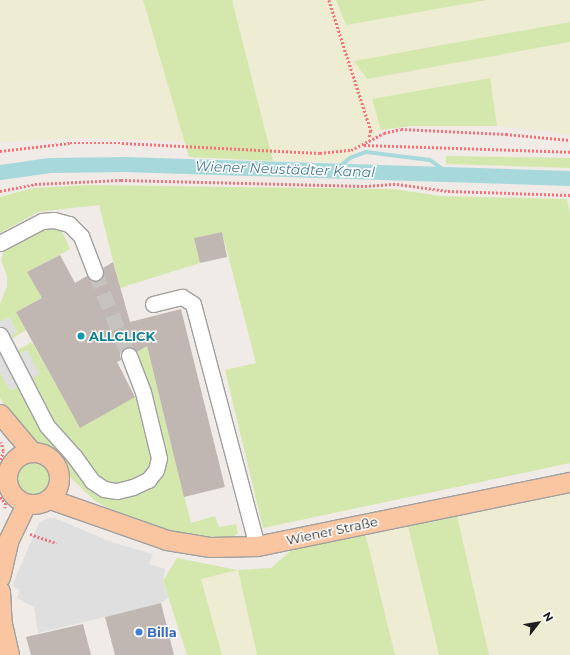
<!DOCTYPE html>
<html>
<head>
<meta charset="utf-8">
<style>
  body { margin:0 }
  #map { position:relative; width:570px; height:655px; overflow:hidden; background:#f0ebe6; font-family:Montserrat,sans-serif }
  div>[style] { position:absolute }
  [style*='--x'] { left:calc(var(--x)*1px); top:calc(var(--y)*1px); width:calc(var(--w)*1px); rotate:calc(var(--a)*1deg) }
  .farmland>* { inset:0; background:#eeecd2 }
  .grass>* { inset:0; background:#d4e8ad }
  .round { border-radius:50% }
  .parking>* { inset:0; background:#dfdfdf }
  .stream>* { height:4px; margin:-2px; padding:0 2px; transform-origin:2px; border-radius:2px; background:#a7d8dc }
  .canal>* { height:15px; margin:-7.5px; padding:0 7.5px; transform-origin:7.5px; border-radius:7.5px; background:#a7d8dc }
  .building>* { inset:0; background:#c0b6b2 }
  .minor-tunnel>* { height:15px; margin-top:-7.5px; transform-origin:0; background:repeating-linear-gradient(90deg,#c6c2be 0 15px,transparent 0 23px) }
  .path>* { height:2.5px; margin-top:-1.25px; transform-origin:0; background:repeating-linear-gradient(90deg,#f67077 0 2px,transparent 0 4px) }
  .roads { filter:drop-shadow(1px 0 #a0a0a0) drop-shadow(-1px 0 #a0a0a0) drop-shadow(0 1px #a0a0a0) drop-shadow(0 -1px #a0a0a0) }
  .minor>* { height:15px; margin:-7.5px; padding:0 7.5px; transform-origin:7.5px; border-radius:7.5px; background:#fff }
  .major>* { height:19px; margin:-9.5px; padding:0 9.5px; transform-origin:9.5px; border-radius:9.5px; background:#fac6a1 }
  .major>.ring { margin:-9.5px; padding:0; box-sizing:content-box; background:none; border:19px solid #fac6a1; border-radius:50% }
  .dots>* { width:11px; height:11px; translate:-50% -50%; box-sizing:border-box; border:2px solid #fff; border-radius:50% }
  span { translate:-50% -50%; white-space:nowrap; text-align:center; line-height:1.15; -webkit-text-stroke:3px #fff; paint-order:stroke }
  .culture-label { font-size:13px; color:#0d838f; font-weight:700 }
  .left { translate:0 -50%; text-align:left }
  .street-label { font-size:13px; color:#1f1f1f }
  .shop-label { font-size:13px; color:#366cbe; font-weight:700 }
  .water-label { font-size:14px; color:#447a96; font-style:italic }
  .north { position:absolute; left:518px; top:603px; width:40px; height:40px; -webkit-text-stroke:3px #fff; paint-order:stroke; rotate:59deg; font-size:11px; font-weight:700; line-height:16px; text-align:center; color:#1f1f1f }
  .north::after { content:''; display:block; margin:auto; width:14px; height:18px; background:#1f1f1f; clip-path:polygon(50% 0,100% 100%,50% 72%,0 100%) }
</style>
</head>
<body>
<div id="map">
  <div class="farmland">
    <div style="clip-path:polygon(0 0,143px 0,184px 141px,79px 138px,0 142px)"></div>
    <div style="clip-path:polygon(232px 0,336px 0,346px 25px,487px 0,570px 0,570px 22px,355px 61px,367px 79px,570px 42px,570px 134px,497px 126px,490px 78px,373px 100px,381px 130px,343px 162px,273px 161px)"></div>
    <div style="clip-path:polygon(570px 490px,570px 655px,489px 655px,457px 516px)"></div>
    <div style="clip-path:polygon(408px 526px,439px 655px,395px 655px,365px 533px)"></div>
    <div style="clip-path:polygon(238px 570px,257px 655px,222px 655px,201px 579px)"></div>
  </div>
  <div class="grass">
    <div style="clip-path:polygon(143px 0,232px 0,273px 161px,189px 157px)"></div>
    <div style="clip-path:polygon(336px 0,487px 0,346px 25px)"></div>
    <div style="clip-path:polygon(570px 22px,570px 42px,367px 79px,354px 61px)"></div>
    <div style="clip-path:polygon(490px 78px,497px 126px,411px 126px,381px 130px,372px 99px)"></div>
    <div style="clip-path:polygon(446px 156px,570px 158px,570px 168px,446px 164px)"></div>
    <div style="clip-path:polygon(88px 185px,394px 189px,440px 196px,567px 199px,570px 214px,570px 463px,263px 528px,225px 370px,256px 363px,222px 232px,194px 238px,200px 263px,120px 288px,99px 205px,38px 212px,0 233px,0 197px,33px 188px)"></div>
    <div style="clip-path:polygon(45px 225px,54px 226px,62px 231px,70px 249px,28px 272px,42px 298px,16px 312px,26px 330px,10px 340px,8px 337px,17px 332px,9px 317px,0 322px,0 304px,7px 286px,7px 276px,1px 260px,4px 251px,9px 244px)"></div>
    <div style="clip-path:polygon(140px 319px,191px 523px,215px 516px,219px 527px,236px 524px,238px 533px,233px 537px,219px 539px,186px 535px,150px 527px,119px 515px,94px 500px,71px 478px,55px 454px,31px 438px,17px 424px,0 398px,0 372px,10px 390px,19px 386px,98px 493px,109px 497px,125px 496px,164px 459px,138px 351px)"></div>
    <div style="clip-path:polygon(32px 342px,80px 427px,136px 396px,153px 458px,149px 469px,142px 476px,116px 485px,105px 483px,95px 476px,53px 423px,30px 380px,27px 350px,18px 355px,16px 351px)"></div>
    <div class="round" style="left:15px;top:461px;width:34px;height:34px"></div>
    <div style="clip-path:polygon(457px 516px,489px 655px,439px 655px,408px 526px)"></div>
    <div style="clip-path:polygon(365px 533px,395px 655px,257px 655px,238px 570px,201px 579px,222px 655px,187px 655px,163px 581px,177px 558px,238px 570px,271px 568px,294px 548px)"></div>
  </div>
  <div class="parking">
    <div style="clip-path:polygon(9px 317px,17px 332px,8px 337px,18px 355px,27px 350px,40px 374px,10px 390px,0 372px,0 322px)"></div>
    <div style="clip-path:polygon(48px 518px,55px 518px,111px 542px,153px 554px,149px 564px,165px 569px,163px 581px,168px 598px,161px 603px,38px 633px,34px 607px,17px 598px,20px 590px,12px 586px,39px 523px)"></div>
  </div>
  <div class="stream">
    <div style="--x:334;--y:171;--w:21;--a:-39"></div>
    <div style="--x:350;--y:158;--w:17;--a:-21"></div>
    <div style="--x:366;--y:152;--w:64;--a:7.1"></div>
    <div style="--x:430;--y:160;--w:24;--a:36"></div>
  </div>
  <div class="canal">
    <div style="--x:0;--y:172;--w:50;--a:-8"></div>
    <div style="--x:50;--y:165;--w:74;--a:-0.8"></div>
    <div style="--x:124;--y:164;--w:446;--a:1.8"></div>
  </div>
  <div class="building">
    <div style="clip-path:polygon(222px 232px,227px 257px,200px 263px,194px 238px)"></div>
    <div style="clip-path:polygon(60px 255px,75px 283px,87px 276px,93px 281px,99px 280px,104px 274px,103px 268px,113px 262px,130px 322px,181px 309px,225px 487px,184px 497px,147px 346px,137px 352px,131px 347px,125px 348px,120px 354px,121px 360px,117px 362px,135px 397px,80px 428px,16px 312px,42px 298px,27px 272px)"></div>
    <div style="clip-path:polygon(161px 603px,174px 655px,115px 655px,105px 617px)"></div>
    <div style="clip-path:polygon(83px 624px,91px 655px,31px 655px,26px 637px)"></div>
  </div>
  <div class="minor-tunnel">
    <div style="--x:95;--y:272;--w:91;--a:68"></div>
  </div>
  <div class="path">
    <div style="--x:329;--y:0;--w:138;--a:72.2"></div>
    <div style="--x:371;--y:131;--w:8;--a:104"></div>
    <div style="--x:364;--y:145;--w:206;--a:1.9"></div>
    <div style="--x:0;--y:151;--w:70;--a:-6.5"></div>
    <div style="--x:70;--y:143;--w:52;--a:0"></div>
    <div style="--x:122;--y:143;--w:198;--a:2.9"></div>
    <div style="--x:320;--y:153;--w:31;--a:-6"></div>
    <div style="--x:351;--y:150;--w:37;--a:-27"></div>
    <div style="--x:384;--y:133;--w:17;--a:-13"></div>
    <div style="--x:401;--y:129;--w:105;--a:2.7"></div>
    <div style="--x:506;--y:134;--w:64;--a:5.4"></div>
    <div style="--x:0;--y:191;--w:36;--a:-11"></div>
    <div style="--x:35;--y:184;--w:86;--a:-2.7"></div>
    <div style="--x:121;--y:180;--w:244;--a:1.4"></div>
    <div style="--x:365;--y:186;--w:32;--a:-4"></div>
    <div style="--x:397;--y:184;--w:51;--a:7.8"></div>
    <div style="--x:448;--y:191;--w:122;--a:1.9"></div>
    <div style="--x:0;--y:464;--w:13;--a:-77"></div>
    <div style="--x:3;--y:451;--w:9;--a:-103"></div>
    <div style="--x:0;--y:497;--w:8;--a:45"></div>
    <div style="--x:6;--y:503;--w:5;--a:101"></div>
    <div style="--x:30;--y:534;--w:28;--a:19"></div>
  </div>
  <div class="roads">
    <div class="minor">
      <div style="--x:0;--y:243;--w:47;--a:-27.6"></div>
      <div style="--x:42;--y:221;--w:12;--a:-5"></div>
      <div style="--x:54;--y:220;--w:16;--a:15"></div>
      <div style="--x:69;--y:224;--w:17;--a:45"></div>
      <div style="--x:81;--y:236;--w:39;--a:69"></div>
      <div style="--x:153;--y:304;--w:30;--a:-14"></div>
      <div style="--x:182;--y:297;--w:13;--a:32"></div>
      <div style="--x:193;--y:304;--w:250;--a:75.2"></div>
      <div style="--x:0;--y:335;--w:102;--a:62.7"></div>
      <div style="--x:47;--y:426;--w:40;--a:48"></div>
      <div style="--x:74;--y:456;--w:31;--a:54"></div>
      <div style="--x:92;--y:481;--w:14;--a:34"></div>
      <div style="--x:104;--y:489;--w:13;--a:9"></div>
      <div style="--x:117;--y:491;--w:16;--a:-14"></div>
      <div style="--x:133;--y:487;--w:17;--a:-25"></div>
      <div style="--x:148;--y:480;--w:13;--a:-51"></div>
      <div style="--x:156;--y:470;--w:12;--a:-76"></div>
      <div style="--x:159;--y:458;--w:68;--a:-103.6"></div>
      <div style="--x:143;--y:392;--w:39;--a:-111"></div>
      <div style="--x:0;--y:480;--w:7;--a:-8"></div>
    </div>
    <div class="major">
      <div style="--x:0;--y:414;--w:50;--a:49.9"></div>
      <div class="ring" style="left:7px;top:452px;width:33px;height:33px"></div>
      <div style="--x:50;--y:499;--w:124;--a:19.3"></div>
      <div style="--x:167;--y:540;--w:44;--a:9.2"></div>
      <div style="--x:210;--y:547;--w:47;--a:-1.2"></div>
      <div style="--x:257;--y:546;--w:319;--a:-11.6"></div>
      <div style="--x:0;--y:577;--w:37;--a:-77"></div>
      <div style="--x:8;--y:541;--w:41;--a:-64.1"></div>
      <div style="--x:0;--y:591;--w:33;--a:87"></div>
      <div style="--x:2;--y:624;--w:32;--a:77"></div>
    </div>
  </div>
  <div class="dots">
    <div style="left:81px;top:336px;background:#0f9aa8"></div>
    <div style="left:139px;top:632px;background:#3f7fe0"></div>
  </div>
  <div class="culture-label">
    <span class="left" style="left:89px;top:336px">ALLCLICK</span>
  </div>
  <div class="street-label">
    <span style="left:332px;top:531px;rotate:-12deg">Wiener Straße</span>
  </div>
  <div class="shop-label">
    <span class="left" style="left:147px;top:632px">Billa</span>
  </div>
  <div class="water-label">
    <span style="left:285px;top:169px;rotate:2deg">Wiener Neustädter Kanal</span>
  </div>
  <div class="north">N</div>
</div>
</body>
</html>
